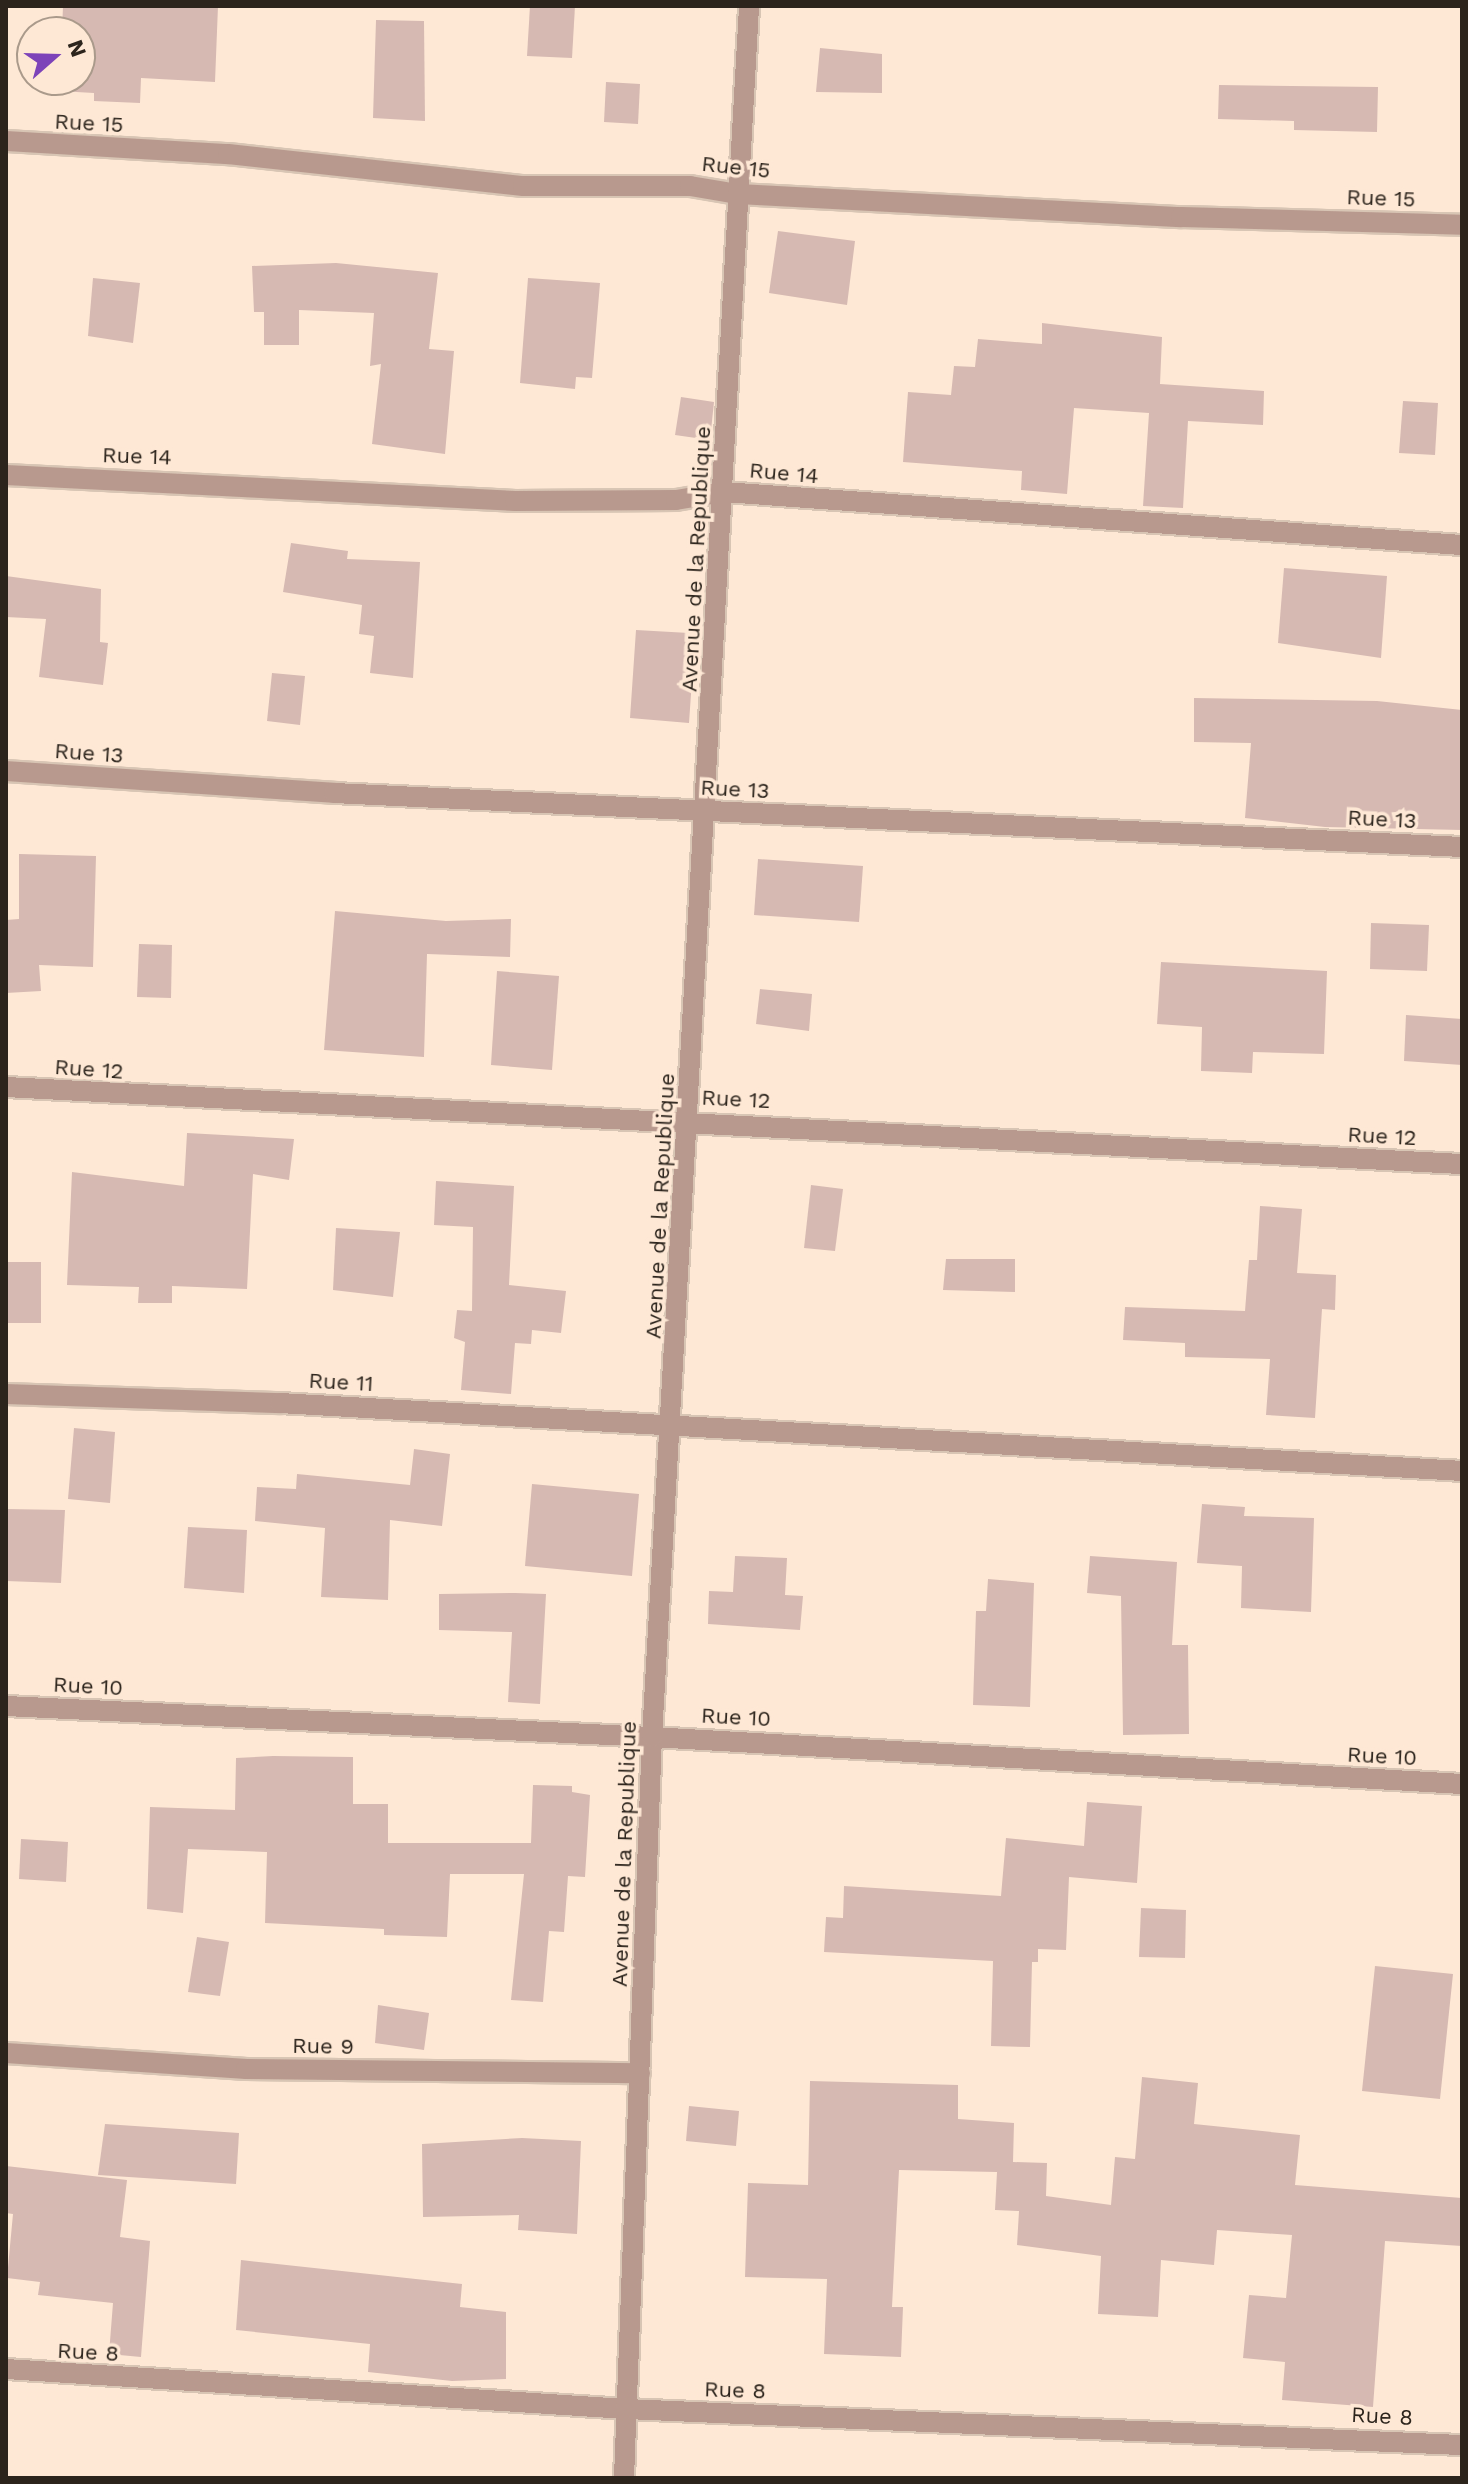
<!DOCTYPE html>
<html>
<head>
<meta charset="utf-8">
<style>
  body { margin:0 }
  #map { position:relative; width:1468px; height:2484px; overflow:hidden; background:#fee8d5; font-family:"Work Sans",sans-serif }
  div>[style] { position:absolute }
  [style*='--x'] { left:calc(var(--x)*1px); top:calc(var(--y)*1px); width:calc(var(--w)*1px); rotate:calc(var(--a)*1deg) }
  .building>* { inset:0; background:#d6b9b2 }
  .roads { filter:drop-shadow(2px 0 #d8c5b4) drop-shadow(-2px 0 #d8c5b4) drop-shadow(0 2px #d8c5b4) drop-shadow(0 -2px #d8c5b4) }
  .minor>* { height:20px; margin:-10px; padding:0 10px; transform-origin:10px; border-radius:10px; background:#b8998e }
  span { translate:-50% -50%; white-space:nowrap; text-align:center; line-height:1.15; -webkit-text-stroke:7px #fee8d5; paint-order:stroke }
  .street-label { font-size:22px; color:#2c241c }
  .frame { position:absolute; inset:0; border:8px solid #2c241c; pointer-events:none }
  .north { position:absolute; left:16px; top:16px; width:80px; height:80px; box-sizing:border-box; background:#fee8d5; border:2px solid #aa9a8b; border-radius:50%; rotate:70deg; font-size:22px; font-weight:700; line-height:32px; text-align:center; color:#2c241c }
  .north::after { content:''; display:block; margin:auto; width:28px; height:36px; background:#7d43b9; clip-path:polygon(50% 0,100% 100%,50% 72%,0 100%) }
</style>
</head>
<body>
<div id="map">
  <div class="building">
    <div style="clip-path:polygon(63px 6px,218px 6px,215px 82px,141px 78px,140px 103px,94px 101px,94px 93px,59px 91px,60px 80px,80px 80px,80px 32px,62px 32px)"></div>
    <div style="clip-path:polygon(530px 6px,575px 6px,572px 58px,527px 56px)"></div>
    <div style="clip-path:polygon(376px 20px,424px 21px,425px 121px,373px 118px)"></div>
    <div style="clip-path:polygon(820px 48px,882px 54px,882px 93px,816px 92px)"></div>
    <div style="clip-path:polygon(606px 82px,640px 84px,638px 124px,604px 122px)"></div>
    <div style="clip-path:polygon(1219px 85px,1378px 87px,1377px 132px,1294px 130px,1294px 121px,1218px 119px)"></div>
    <div style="clip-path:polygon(778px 231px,855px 241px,847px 305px,769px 293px)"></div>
    <div style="clip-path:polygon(336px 263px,438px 273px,429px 349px,454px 351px,445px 454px,372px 444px,381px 364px,370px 366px,374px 313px,299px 310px,299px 345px,264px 345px,264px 312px,254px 312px,252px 266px)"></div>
    <div style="clip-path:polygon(93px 278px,140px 283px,133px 343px,88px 336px)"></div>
    <div style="clip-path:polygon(528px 278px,600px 283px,592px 378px,576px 377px,575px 389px,520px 383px)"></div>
    <div style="clip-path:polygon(1042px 323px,1162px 337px,1160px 384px,1264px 391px,1263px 425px,1188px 421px,1183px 508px,1143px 506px,1149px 413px,1074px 408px,1067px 494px,1021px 490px,1022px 471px,903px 462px,908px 392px,951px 395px,954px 366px,975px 367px,978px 339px,1042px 344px)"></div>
    <div style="clip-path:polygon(681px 397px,714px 402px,710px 440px,675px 435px)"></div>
    <div style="clip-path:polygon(1403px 401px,1438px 403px,1435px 455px,1399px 453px)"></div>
    <div style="clip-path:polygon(291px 543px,348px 551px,347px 559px,420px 562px,413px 678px,370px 673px,374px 636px,359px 634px,362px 605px,283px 592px)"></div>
    <div style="clip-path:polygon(1284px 568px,1387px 576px,1381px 658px,1278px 643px)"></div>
    <div style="clip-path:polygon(6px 576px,101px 589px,100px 642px,108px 643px,103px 685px,39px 677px,46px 619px,6px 617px)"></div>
    <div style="clip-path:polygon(636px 630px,689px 633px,687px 664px,693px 665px,689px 723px,630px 718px)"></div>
    <div style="clip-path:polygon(272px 673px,305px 676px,300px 725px,267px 721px)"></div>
    <div style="clip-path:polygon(1194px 698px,1377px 701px,1462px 710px,1462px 830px,1325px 827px,1245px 818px,1251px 743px,1194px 742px)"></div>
    <div style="clip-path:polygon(19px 854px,96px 856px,93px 967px,39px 965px,41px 991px,6px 993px,6px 920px,19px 919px)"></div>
    <div style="clip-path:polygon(758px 859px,863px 866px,859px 922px,754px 915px)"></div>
    <div style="clip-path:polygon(335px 911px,446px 921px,511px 919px,510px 957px,427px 954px,424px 1057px,324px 1050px)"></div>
    <div style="clip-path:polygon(1371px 923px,1429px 925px,1427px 971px,1370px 969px)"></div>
    <div style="clip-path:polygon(139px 944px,172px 945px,171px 998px,137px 997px)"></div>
    <div style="clip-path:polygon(1161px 962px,1327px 971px,1324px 1054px,1253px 1052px,1252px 1073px,1201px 1071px,1202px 1027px,1157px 1024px)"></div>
    <div style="clip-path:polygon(497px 971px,559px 976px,552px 1070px,491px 1065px)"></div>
    <div style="clip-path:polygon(760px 989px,812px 994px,809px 1031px,756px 1024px)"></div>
    <div style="clip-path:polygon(1406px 1015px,1462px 1019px,1462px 1065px,1404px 1061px)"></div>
    <div style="clip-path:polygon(187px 1133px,294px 1139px,289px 1180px,253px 1174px,247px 1289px,172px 1286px,172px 1303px,138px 1303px,139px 1287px,67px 1285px,72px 1172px,184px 1186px)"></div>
    <div style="clip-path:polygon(436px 1181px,514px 1186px,509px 1285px,566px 1291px,561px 1333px,532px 1330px,531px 1344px,515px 1343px,511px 1394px,461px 1390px,465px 1342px,454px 1338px,457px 1310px,472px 1311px,473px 1227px,434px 1225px)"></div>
    <div style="clip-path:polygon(811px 1185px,843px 1189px,835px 1251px,804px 1248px)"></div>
    <div style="clip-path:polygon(1260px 1206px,1302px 1209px,1297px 1273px,1336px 1275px,1335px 1310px,1322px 1309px,1315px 1418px,1266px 1415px,1270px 1359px,1185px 1357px,1185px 1343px,1123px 1340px,1125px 1307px,1245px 1311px,1249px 1260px,1257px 1260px)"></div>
    <div style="clip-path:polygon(336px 1228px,400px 1232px,393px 1297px,333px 1290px)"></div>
    <div style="clip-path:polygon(946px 1259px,1015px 1259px,1015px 1292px,943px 1290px)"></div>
    <div style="clip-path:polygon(6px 1262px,41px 1262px,41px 1323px,6px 1323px)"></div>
    <div style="clip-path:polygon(74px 1428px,115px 1432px,110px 1503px,68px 1499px)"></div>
    <div style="clip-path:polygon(414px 1449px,450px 1454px,442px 1526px,390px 1520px,388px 1600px,321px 1597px,325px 1528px,255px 1521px,257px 1487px,296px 1489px,297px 1474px,410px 1485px)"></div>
    <div style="clip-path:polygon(532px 1484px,639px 1494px,632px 1576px,525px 1566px)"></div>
    <div style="clip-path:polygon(1202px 1504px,1245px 1507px,1244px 1516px,1314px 1518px,1311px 1612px,1241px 1608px,1242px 1566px,1197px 1563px)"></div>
    <div style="clip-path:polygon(6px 1509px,65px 1510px,61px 1583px,6px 1581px)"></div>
    <div style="clip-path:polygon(188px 1527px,247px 1530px,244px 1593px,184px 1588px)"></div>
    <div style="clip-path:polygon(735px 1556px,787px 1558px,785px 1595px,803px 1596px,800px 1630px,708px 1624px,709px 1591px,733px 1592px)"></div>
    <div style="clip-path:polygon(1090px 1556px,1177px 1562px,1172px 1645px,1188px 1645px,1189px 1734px,1123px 1735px,1121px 1596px,1087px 1593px)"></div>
    <div style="clip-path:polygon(988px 1579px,1034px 1583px,1030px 1707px,973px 1705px,976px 1611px,986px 1611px)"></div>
    <div style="clip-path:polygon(515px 1593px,546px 1594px,540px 1704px,508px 1702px,512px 1632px,439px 1630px,439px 1594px)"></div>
    <div style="clip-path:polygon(273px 1756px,353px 1757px,353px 1804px,388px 1804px,388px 1843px,531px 1843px,533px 1785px,572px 1786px,572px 1792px,590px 1795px,585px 1877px,568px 1876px,564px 1932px,549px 1931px,543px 2002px,511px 2000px,524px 1874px,450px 1874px,447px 1937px,384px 1935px,384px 1929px,265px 1923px,267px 1852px,188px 1849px,183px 1913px,147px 1909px,150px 1807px,235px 1810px,236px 1758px)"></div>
    <div style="clip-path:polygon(1087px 1802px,1142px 1806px,1137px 1883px,1069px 1877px,1066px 1950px,1038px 1949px,1038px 1962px,1032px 1962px,1030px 2047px,991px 2046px,993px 1961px,824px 1952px,826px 1917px,843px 1918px,844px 1886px,1001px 1896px,1006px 1838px,1084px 1846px)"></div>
    <div style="clip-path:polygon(21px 1839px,68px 1842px,66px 1882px,19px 1879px)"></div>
    <div style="clip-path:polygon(1141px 1908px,1186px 1910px,1185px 1958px,1139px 1957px)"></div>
    <div style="clip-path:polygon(197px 1937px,229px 1942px,220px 1996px,188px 1992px)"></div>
    <div style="clip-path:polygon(1375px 1966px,1453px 1974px,1440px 2099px,1362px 2091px)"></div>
    <div style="clip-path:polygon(378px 2005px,429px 2013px,424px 2050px,375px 2043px)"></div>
    <div style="clip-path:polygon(1142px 2077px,1198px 2083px,1194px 2124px,1300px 2135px,1295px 2185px,1462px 2198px,1462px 2246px,1385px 2241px,1373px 2407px,1282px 2400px,1285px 2362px,1243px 2358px,1249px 2295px,1286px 2298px,1292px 2235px,1217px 2230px,1214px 2265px,1161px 2260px,1158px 2317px,1098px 2314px,1101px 2256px,1017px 2245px,1019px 2211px,995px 2210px,997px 2172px,899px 2170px,892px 2307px,903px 2307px,901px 2357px,824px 2354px,827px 2279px,745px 2277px,748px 2183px,808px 2185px,810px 2081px,958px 2085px,958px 2119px,1014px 2123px,1013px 2162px,1047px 2163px,1046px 2196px,1111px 2205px,1115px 2157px,1135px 2159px)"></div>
    <div style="clip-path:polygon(689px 2106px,739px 2111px,736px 2146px,686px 2141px)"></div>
    <div style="clip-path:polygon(105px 2124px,239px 2133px,236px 2184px,98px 2175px)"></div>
    <div style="clip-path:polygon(522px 2138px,581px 2141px,577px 2234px,518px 2230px,519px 2215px,423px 2217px,422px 2144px)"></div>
    <div style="clip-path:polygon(6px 2166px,127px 2180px,120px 2237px,150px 2241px,141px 2357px,109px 2354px,113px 2303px,38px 2295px,40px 2282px,7px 2278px,13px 2214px,6px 2213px)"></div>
    <div style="clip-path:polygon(241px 2260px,462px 2284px,460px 2307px,506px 2312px,506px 2379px,452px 2381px,368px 2372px,370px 2344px,236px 2330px)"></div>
  </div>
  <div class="roads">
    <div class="minor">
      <div style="--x:6;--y:141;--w:222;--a:3.4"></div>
      <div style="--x:228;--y:154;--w:297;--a:6.2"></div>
      <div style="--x:523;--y:186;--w:167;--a:0"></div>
      <div style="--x:690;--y:186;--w:49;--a:9.5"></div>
      <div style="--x:738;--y:194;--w:444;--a:3"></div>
      <div style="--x:1181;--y:217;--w:281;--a:1.6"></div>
      <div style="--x:6;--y:475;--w:510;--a:2.92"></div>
      <div style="--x:515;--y:501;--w:161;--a:-0.4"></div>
      <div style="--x:676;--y:500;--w:49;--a:-9.5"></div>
      <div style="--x:724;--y:492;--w:740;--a:4.11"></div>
      <div style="--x:6;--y:771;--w:329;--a:3.8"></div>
      <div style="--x:334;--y:793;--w:1129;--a:2.74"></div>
      <div style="--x:6;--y:1087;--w:1458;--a:3.03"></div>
      <div style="--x:6;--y:1394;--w:274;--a:1.9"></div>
      <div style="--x:280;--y:1403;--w:1184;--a:3.29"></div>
      <div style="--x:6;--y:1706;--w:647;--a:2.75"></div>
      <div style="--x:652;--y:1737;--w:811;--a:3.32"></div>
      <div style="--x:6;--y:2053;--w:241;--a:3.8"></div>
      <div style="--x:246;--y:2069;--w:394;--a:0.6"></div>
      <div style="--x:6;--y:2369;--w:621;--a:3.69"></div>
      <div style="--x:626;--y:2409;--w:837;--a:2.47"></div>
      <div style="--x:624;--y:2478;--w:742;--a:-87.84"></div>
      <div style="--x:652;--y:1737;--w:1734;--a:-86.79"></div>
    </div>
  </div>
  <div class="street-label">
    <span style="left:89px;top:123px;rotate:3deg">Rue 15</span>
    <span style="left:736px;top:167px;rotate:6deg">Rue 15</span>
    <span style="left:1381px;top:198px;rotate:2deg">Rue 15</span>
    <span style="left:137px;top:456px;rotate:2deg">Rue 14</span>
    <span style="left:784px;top:473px;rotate:5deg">Rue 14</span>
    <span style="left:696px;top:559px;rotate:-87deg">Avenue de la Republique</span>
    <span style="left:89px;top:753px;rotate:4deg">Rue 13</span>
    <span style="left:735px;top:789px;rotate:3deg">Rue 13</span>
    <span style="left:1382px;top:819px;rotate:3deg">Rue 13</span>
    <span style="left:89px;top:1069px;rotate:4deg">Rue 12</span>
    <span style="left:736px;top:1099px;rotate:3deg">Rue 12</span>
    <span style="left:1382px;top:1136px;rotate:3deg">Rue 12</span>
    <span style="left:660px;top:1206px;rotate:-87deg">Avenue de la Republique</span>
    <span style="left:341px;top:1382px;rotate:3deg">Rue 11</span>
    <span style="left:88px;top:1686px;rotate:3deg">Rue 10</span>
    <span style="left:736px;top:1717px;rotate:3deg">Rue 10</span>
    <span style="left:1382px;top:1756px;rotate:3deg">Rue 10</span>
    <span style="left:624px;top:1854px;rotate:-88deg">Avenue de la Republique</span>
    <span style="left:323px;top:2046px;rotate:1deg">Rue 9</span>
    <span style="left:88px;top:2352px;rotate:3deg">Rue 8</span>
    <span style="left:735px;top:2390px;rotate:2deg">Rue 8</span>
    <span style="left:1382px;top:2416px;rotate:3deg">Rue 8</span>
  </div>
  <div class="frame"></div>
  <div class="north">N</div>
</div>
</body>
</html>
